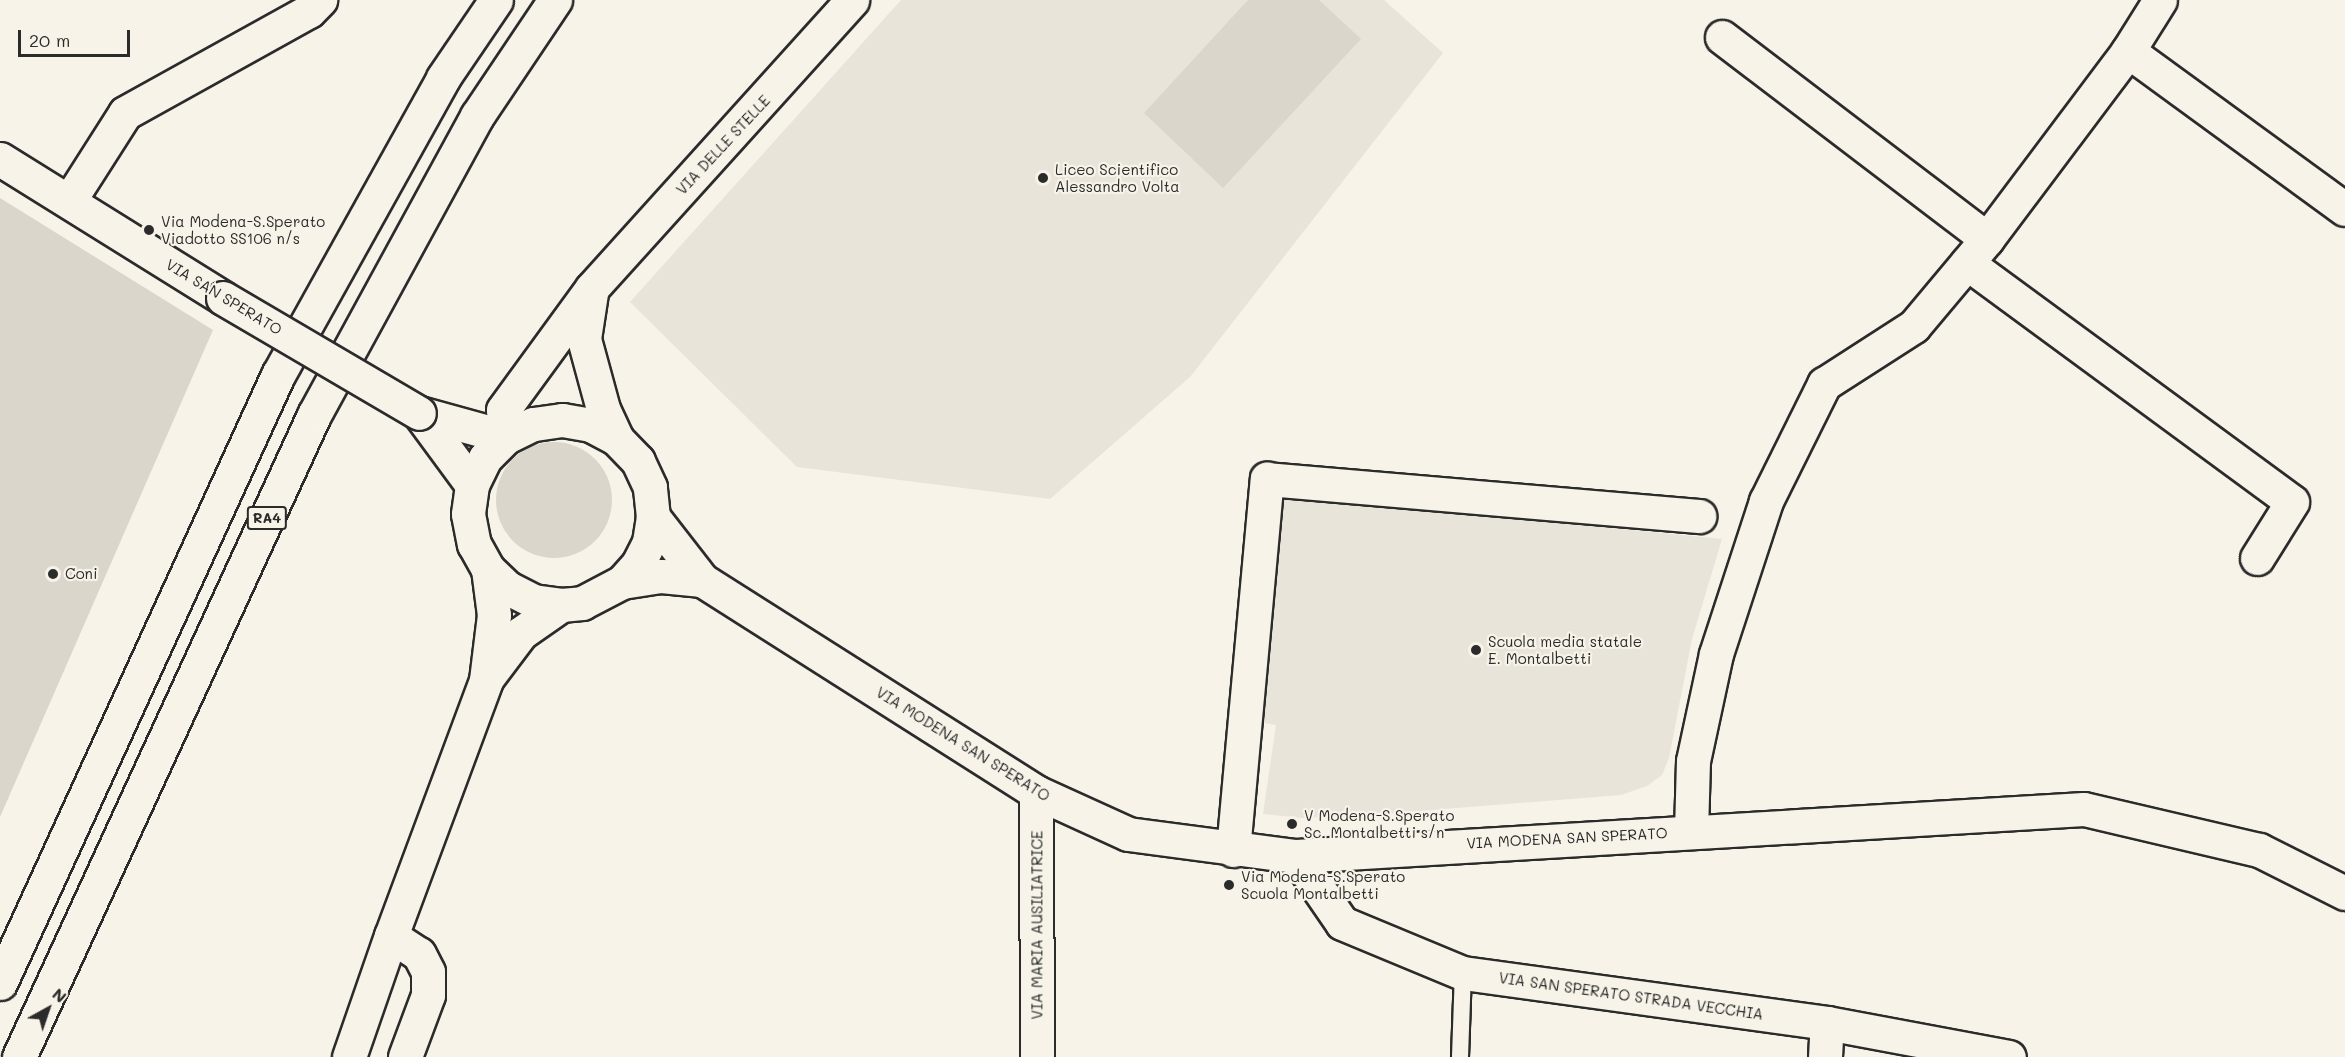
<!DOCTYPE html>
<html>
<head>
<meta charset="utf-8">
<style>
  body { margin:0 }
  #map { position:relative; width:2345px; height:1057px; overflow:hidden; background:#f7f3e8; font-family:Mali,sans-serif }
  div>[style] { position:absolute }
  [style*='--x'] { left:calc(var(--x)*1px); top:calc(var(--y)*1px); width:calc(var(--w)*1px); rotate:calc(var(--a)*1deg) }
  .built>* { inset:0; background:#e8e4da }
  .green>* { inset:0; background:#dad6cc }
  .round { border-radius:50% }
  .roads { filter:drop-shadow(2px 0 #2b2b2b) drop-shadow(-2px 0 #2b2b2b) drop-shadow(0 2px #2b2b2b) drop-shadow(0 -2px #2b2b2b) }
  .service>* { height:16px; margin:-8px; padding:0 8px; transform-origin:8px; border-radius:8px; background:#f7f3e8 }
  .minor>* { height:33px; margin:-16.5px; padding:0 16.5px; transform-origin:16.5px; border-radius:16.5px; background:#f7f3e8 }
  .tertiary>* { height:33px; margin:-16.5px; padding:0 16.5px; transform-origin:16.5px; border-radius:16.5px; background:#f7f3e8 }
  .secondary>* { height:33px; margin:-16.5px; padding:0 16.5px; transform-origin:16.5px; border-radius:16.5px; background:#f7f3e8 }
  .motorway>* { height:33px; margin:-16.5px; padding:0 16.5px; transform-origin:16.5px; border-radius:16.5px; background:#f7f3e8 }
  .bridges { filter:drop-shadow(2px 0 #2b2b2b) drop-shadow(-2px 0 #2b2b2b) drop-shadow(0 2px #2b2b2b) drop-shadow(0 -2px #2b2b2b) }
  .secondary-bridge>* { height:33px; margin:-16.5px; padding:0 16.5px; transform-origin:16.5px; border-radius:16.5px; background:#f7f3e8 }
  .dots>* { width:16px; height:16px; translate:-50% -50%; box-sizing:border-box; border:3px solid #f7f3e8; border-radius:50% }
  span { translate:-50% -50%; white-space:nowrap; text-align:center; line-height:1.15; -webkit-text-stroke:4.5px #f7f3e8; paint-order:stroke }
  .shield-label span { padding:2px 4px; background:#f7f3e8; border:2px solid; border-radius:4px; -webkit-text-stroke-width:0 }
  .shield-label { font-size:14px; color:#2b2b2b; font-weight:700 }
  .street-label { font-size:15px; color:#2b2b2b }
  .poi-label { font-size:15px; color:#2b2b2b }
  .left { translate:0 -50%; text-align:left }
  .north { position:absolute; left:18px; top:979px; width:60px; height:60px; -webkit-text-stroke:4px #f7f3e8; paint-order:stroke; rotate:40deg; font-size:16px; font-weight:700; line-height:24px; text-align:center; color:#2b2b2b }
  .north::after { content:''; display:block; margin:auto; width:21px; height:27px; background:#2b2b2b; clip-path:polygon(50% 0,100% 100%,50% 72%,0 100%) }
  .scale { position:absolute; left:18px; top:30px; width:112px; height:27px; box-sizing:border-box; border:3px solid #2b2b2b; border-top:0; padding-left:8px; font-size:18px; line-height:21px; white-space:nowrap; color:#2b2b2b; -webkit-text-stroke:4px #f7f3e8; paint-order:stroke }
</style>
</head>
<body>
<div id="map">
  <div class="built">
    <div style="clip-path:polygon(901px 0,1384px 0,1443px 53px,1190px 377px,1050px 499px,797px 467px,630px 302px)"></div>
    <div style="clip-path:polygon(1278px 495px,1722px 539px,1692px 639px,1669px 758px,1662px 775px,1647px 786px,1621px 795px,1381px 814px,1303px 818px,1263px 814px,1276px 725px,1254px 721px)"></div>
  </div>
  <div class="green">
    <div style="clip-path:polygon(1248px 0,1319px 0,1361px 39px,1223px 188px,1144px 113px)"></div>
    <div style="clip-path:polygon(0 198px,213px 330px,0 817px)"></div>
    <div class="round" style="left:496px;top:442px;width:116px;height:116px"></div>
  </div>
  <div class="roads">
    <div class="service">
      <div style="--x:1460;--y:1057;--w:84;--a:-88"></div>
    </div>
    <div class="minor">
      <div style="--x:1722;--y:37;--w:333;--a:37.3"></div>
      <div style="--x:2128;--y:51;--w:268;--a:36.1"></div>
      <div style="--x:69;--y:201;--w:104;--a:-57.5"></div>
      <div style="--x:125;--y:113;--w:210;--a:-29"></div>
      <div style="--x:309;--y:11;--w:16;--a:-45"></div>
      <div style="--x:1967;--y:263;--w:403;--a:36.3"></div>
      <div style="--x:2292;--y:502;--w:66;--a:122"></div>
      <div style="--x:591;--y:293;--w:47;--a:98.7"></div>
      <div style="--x:584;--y:339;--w:73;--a:74.8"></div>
      <div style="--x:603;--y:409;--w:33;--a:65"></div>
      <div style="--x:506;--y:437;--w:27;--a:-96"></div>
      <div style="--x:503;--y:410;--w:151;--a:-53.9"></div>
      <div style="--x:592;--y:288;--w:388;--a:-47.9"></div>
      <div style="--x:1036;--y:792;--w:265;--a:89.8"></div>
      <div style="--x:1691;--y:832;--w:71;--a:-88.4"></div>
      <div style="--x:1693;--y:761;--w:109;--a:-77.9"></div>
      <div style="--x:1716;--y:654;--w:161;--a:-71.9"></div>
      <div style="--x:1766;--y:501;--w:131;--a:-63.6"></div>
      <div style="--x:1824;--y:384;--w:107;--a:-32.8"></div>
      <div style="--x:1914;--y:326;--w:114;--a:-50"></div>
      <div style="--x:1987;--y:239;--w:235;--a:-53.1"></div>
      <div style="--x:2128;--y:51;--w:60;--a:-57.9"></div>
      <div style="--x:1233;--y:850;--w:373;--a:-84.8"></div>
      <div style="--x:1267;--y:479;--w:434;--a:4.9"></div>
      <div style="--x:1296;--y:856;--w:81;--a:55.5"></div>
      <div style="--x:1342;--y:923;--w:131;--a:22.5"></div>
      <div style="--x:1463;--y:973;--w:367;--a:7.8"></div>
      <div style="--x:1827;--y:1023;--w:185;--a:10.6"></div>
      <div style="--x:391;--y:936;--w:33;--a:33"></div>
      <div style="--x:419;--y:954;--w:20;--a:63"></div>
      <div style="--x:428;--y:972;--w:23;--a:90"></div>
      <div style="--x:428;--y:995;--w:66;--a:110.4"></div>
      <div style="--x:1825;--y:1057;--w:34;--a:-87"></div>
    </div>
    <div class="tertiary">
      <div style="--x:653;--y:517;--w:80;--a:52.1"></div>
      <div style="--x:702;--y:580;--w:396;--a:32.4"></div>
      <div style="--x:1036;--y:792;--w:101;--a:24.5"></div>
      <div style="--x:1128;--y:834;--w:169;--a:7.5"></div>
      <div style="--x:1296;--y:856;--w:789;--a:-3.41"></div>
      <div style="--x:2084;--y:809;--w:180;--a:13.2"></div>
      <div style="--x:2259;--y:850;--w:96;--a:26.6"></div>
      <div style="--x:622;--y:582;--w:39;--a:-9"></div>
      <div style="--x:661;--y:576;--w:41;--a:5.6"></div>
    </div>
    <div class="secondary">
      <div style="--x:0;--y:159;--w:263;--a:31.9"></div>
      <div style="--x:419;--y:413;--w:89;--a:53.6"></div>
      <div style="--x:472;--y:485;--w:29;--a:98"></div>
      <div style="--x:468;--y:514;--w:31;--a:79"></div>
      <div style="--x:474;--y:544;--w:29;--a:61"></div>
      <div style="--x:488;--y:569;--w:28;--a:44"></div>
      <div style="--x:508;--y:588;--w:28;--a:27"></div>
      <div style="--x:533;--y:601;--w:28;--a:8"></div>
      <div style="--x:561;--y:605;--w:21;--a:-5"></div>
      <div style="--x:582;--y:603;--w:45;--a:-27.7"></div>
      <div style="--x:622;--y:582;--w:24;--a:-48"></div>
      <div style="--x:638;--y:564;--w:25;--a:-63"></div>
      <div style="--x:649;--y:542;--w:25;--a:-81"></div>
      <div style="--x:653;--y:517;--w:30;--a:-96"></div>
      <div style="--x:650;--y:487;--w:29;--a:-115"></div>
      <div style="--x:638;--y:461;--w:30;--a:-134"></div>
      <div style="--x:617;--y:439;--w:30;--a:-152"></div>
      <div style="--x:591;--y:425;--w:29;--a:-170"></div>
      <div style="--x:562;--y:420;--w:29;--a:172"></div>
      <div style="--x:533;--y:424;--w:30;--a:154"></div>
      <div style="--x:506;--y:437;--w:30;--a:135"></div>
      <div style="--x:485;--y:458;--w:30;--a:116"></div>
      <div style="--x:419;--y:413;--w:90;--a:15.4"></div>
      <div style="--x:487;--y:678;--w:56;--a:-52.9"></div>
      <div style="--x:521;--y:633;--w:49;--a:-35"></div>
      <div style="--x:391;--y:936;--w:273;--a:-69.6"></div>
      <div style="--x:486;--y:680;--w:65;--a:-83"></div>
      <div style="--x:494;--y:615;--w:46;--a:-97.4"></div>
    </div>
    <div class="motorway">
      <div style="--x:0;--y:983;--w:669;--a:-65.43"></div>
      <div style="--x:278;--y:375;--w:340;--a:-60.9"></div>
      <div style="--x:443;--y:78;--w:94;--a:-55.8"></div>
      <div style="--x:19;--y:1057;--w:707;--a:-65.32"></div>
      <div style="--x:314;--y:415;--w:341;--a:-61.4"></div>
      <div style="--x:477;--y:116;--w:140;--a:-56.1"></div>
      <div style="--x:349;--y:1057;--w:128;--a:-70.9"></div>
    </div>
  </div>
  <div class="bridges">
    <div class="secondary-bridge">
      <div style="--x:223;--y:298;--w:227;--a:30.4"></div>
    </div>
  </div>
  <div class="dots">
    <div style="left:1043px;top:178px;background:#2b2b2b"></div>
    <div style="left:149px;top:230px;background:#2b2b2b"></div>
    <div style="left:53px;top:574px;background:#2b2b2b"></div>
    <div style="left:1476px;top:650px;background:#2b2b2b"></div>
    <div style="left:1292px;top:824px;background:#2b2b2b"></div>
    <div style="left:1229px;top:885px;background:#2b2b2b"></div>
  </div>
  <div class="shield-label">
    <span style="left:267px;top:518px">RA4</span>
  </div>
  <div class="street-label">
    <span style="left:723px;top:145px;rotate:-47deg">VIA DELLE STELLE</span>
    <span style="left:224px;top:297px;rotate:31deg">VIA SAN SPERATO</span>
    <span style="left:963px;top:744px;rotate:32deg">VIA MODENA SAN SPERATO</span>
    <span style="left:1567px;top:838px;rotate:-3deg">VIA MODENA SAN SPERATO</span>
    <span style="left:1037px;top:925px;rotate:-90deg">VIA MARIA AUSILIATRICE</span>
    <span style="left:1631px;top:996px;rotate:8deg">VIA SAN SPERATO STRADA VECCHIA</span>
  </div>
  <div class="poi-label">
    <span class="left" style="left:1055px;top:178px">Liceo Scientifico<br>Alessandro Volta</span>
    <span class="left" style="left:161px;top:230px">Via Modena-S.Sperato<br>Viadotto SS106 n/s</span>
    <span class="left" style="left:65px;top:574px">Coni</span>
    <span class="left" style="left:1488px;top:650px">Scuola media statale<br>E. Montalbetti</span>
    <span class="left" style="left:1304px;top:824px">V Modena-S.Sperato<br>Sc. Montalbetti s/n</span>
    <span class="left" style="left:1241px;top:885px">Via Modena-S.Sperato<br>Scuola Montalbetti</span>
  </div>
  <div class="north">N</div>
  <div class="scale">20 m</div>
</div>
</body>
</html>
